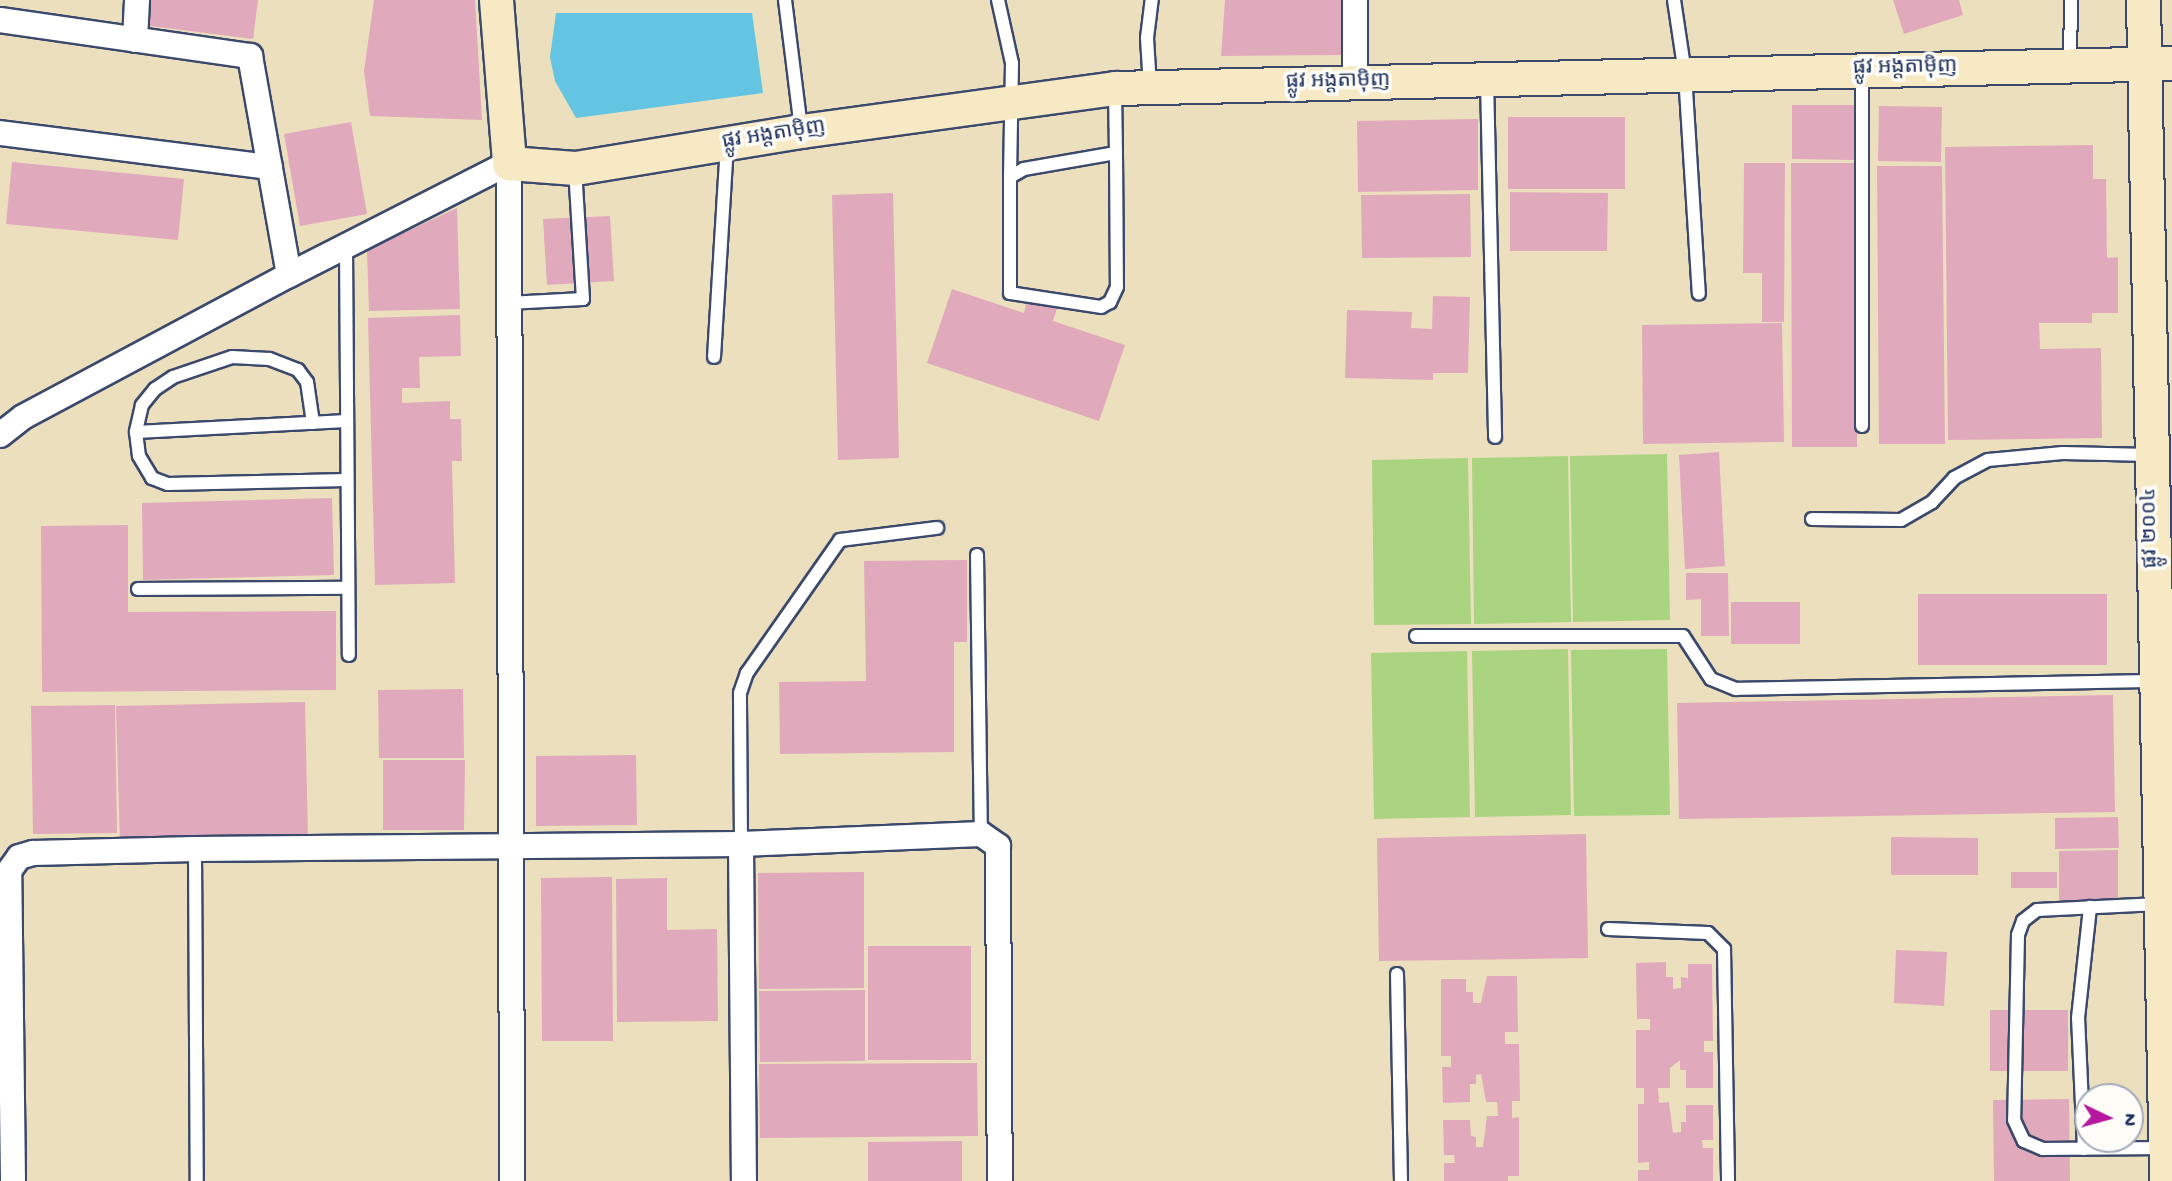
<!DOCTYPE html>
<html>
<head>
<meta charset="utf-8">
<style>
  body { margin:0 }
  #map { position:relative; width:2172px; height:1181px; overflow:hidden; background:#ecdfbd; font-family:"Gochi Hand","Noto Sans Khmer",sans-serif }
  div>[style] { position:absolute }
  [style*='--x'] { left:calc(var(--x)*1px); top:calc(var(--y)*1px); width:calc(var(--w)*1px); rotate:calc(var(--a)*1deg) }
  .green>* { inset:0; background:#abd480 }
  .water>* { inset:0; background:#63c5e1 }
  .building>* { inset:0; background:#e0aabc }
  .roads { filter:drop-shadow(2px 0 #3a496c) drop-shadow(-2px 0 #3a496c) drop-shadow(0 2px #3a496c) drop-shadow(0 -2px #3a496c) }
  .lane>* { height:12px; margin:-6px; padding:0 6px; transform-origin:6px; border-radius:6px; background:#fff }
  .street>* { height:24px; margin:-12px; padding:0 12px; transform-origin:12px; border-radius:12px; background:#fff }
  .secondary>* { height:33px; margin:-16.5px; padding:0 16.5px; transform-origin:16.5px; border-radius:16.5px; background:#f7e9c3 }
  span { translate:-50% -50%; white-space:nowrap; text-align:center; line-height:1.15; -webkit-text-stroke:7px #fdfcf7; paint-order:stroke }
  .street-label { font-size:21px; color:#1b2f5e }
  .north { position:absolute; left:2074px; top:1083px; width:70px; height:70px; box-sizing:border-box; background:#fdfcf7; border:2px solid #a3aaba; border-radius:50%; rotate:95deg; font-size:19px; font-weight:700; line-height:28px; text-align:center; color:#1b2f5e }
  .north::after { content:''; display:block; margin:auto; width:24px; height:32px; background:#b5179e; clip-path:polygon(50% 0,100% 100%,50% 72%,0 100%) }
</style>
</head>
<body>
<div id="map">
  <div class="green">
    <div style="clip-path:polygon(1667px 454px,1670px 620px,1573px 622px,1570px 456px)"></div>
    <div style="clip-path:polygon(1568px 456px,1571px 622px,1474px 624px,1472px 458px)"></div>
    <div style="clip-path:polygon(1468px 458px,1471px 624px,1374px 625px,1372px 460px)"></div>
    <div style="clip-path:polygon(1568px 649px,1571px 815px,1475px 817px,1472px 651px)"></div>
    <div style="clip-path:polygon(1667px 649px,1670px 815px,1574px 816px,1571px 650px)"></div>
    <div style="clip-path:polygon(1467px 651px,1470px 817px,1374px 819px,1371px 653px)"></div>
  </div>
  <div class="water">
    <div style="clip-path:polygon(556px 13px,752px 13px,763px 93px,576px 118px,555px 81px,550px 57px)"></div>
  </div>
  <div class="building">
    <div style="clip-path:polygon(145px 0,258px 0,253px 39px,142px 25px)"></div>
    <div style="clip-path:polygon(374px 0,475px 0,482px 120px,370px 116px,364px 71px)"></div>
    <div style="clip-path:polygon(1225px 0,1344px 0,1343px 55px,1221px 56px)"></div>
    <div style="clip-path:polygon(1893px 0,1959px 0,1963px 15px,1904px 34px)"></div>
    <div style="clip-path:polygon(1792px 105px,1855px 105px,1854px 160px,1792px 159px)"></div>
    <div style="clip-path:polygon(1879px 106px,1942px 107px,1941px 162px,1878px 161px)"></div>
    <div style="clip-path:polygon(1508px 117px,1625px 117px,1625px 189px,1508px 189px)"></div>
    <div style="clip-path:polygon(1478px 119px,1478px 190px,1358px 192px,1357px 121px)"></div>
    <div style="clip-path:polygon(351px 122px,367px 214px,300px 226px,284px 134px)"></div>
    <div style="clip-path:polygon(2093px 145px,2093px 179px,2106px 179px,2107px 258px,2118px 257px,2118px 313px,2092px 313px,2092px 323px,2039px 323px,2040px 349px,2101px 348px,2102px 438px,1948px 440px,1945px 147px)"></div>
    <div style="clip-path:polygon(12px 162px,184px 179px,178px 240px,6px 224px)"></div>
    <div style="clip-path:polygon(1744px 163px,1785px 163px,1784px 322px,1762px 322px,1762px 273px,1743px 273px)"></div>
    <div style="clip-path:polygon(1791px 163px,1857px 163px,1857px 447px,1792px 447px)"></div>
    <div style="clip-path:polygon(1877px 166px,1942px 166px,1945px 444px,1879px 444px)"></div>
    <div style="clip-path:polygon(1510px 192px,1608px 193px,1607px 251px,1510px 251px)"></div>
    <div style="clip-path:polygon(893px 193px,899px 458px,838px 460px,832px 195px)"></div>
    <div style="clip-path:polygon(1470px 194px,1471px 257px,1362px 258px,1361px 195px)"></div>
    <div style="clip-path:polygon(457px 208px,460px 309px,369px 311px,367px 250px)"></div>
    <div style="clip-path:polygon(610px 216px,614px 281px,547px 285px,543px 219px)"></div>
    <div style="clip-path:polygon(952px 289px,1024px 313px,1027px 299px,1057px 308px,1053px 321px,1125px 345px,1099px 421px,927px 363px)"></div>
    <div style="clip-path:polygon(1433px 296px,1470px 297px,1468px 373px,1433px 373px,1433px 380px,1345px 378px,1347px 310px,1412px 312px,1411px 328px,1432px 329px)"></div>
    <div style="clip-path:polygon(460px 315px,461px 356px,419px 357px,420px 388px,402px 388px,402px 403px,450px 401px,450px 419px,461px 419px,462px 461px,452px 461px,455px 583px,375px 585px,368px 318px)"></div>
    <div style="clip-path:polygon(1782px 323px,1784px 442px,1643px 444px,1642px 325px)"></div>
    <div style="clip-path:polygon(1719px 452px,1725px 566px,1685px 569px,1679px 455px)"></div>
    <div style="clip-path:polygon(332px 498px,334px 575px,143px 580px,142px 503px)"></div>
    <div style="clip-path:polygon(128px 525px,128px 612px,336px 611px,336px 690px,42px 692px,41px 526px)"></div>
    <div style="clip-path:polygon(967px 560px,967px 642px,954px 642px,954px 752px,780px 754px,779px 682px,866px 681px,864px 561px)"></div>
    <div style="clip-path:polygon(1686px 573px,1728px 573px,1729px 636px,1701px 636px,1701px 599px,1686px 600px)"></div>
    <div style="clip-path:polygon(1918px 594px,2107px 594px,2107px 665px,1918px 665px)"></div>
    <div style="clip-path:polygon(1731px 602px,1800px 602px,1800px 644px,1731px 644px)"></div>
    <div style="clip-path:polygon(463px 689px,464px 758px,379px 758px,378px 690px)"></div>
    <div style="clip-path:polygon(2113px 695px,2115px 812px,1679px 819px,1677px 703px)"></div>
    <div style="clip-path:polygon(305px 702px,308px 838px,120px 842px,116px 706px)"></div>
    <div style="clip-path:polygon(115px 705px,117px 833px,33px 834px,31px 706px)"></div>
    <div style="clip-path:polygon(636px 755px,637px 825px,536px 826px,536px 756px)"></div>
    <div style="clip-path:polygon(383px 760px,465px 760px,464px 830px,383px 830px)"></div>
    <div style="clip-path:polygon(2118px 817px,2119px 848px,2055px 849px,2055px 818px)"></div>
    <div style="clip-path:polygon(1586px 834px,1588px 958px,1379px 961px,1377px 838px)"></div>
    <div style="clip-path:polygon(1891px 837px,1978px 838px,1978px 875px,1891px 875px)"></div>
    <div style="clip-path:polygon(2118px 850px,2118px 909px,2059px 909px,2059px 851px)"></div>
    <div style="clip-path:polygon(864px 872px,864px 988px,759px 989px,758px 873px)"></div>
    <div style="clip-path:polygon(2011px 872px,2057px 872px,2057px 888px,2011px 888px)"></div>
    <div style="clip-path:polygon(612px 877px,613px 1041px,542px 1041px,541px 878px)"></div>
    <div style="clip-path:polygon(667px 878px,667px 930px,717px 929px,718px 1021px,617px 1022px,616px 879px)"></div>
    <div style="clip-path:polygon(868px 946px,971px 946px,971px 1060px,868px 1060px)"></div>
    <div style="clip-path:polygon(1896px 950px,1947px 952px,1944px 1006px,1894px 1003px)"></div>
    <div style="clip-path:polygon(1666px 962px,1666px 977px,1673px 977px,1673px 989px,1681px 988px,1681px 977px,1688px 978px,1688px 964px,1712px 964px,1713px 1041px,1704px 1041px,1704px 1052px,1713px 1052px,1713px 1088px,1686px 1088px,1686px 1070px,1680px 1070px,1680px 1060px,1670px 1068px,1670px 1088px,1658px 1088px,1659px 1103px,1669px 1102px,1673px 1133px,1681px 1132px,1681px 1122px,1686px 1122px,1686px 1105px,1713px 1105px,1713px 1140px,1702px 1140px,1703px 1148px,1713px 1148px,1713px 1181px,1638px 1181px,1638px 1170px,1649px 1170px,1649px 1162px,1638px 1163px,1638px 1104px,1644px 1104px,1644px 1088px,1636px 1088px,1636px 1030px,1650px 1030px,1650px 1019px,1637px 1019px,1636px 963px)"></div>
    <div style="clip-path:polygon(1487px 976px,1517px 976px,1518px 1032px,1505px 1032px,1505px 1044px,1519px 1044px,1520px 1101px,1512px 1101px,1512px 1118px,1519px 1117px,1519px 1176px,1508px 1176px,1508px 1181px,1444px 1181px,1444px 1163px,1455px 1163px,1454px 1155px,1444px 1155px,1443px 1120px,1470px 1120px,1471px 1136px,1476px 1137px,1476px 1147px,1483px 1147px,1487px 1116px,1498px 1116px,1497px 1102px,1486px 1102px,1481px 1074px,1476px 1075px,1476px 1084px,1470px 1084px,1470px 1102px,1443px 1103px,1442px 1067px,1451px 1067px,1451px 1056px,1441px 1056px,1441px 979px,1466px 979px,1466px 992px,1473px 992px,1473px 1003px,1481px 1003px)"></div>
    <div style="clip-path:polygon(865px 990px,865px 1061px,760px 1062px,759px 991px)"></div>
    <div style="clip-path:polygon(1990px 1010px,2068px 1010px,2068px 1071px,1990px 1071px)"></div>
    <div style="clip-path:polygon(977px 1063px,978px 1136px,760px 1138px,759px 1064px)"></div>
    <div style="clip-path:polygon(2069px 1099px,2070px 1181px,1994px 1181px,1993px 1100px)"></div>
    <div style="clip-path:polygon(962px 1141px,962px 1181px,868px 1181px,868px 1142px)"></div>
  </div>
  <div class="roads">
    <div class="lane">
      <div style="--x:785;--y:0;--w:129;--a:82.9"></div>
      <div style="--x:998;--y:0;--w:65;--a:77.5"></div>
      <div style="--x:1012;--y:63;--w:114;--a:91"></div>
      <div style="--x:1674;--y:0;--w:75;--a:81.5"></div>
      <div style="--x:1685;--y:74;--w:220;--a:86.4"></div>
      <div style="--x:2070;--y:63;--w:63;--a:-89.1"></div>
      <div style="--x:1862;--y:71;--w:355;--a:90"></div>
      <div style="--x:1487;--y:80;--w:357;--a:88.7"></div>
      <div style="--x:1150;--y:87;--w:49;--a:-93.5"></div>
      <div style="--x:1147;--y:38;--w:38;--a:-83"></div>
      <div style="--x:1115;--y:90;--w:63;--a:89.1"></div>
      <div style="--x:1116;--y:153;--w:134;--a:89.6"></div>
      <div style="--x:1117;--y:287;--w:17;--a:115"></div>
      <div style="--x:1110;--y:302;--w:10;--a:151"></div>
      <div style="--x:1101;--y:307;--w:92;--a:-171.3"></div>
      <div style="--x:1010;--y:293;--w:116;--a:-90"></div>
      <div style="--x:1010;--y:177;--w:16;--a:-30"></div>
      <div style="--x:1024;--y:169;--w:93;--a:-9.9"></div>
      <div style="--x:346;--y:248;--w:407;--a:89.6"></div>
      <div style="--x:508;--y:303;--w:75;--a:-3.1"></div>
      <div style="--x:583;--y:299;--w:131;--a:-93.5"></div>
      <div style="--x:714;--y:357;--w:214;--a:-86.5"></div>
      <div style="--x:313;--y:423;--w:41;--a:-98.3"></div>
      <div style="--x:307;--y:382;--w:15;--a:-127"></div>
      <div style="--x:298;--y:370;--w:31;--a:-159"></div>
      <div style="--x:269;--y:359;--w:37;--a:-177"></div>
      <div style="--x:232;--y:357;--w:62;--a:161.3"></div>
      <div style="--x:173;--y:377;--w:22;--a:146"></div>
      <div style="--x:155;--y:389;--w:21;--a:129"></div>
      <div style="--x:142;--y:405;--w:28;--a:103"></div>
      <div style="--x:136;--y:432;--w:24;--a:83"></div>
      <div style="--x:139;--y:456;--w:26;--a:59"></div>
      <div style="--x:152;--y:478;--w:17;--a:21"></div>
      <div style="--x:168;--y:484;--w:179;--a:-1.3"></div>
      <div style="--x:136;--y:432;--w:211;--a:-3"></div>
      <div style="--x:1812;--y:519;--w:89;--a:0.6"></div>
      <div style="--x:1901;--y:520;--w:36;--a:-30"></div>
      <div style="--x:1932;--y:502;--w:33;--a:-47"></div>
      <div style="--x:1954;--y:478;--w:38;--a:-28"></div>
      <div style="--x:1988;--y:460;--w:75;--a:-5.3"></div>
      <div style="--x:2063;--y:453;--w:87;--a:1.3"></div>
      <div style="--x:977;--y:555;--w:279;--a:89.2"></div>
      <div style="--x:138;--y:589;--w:210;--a:-0.3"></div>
      <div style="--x:1416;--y:636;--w:267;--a:0"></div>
      <div style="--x:1683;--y:636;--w:51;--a:56.9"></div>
      <div style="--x:1711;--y:679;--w:27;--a:22"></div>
      <div style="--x:1736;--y:689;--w:420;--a:-1.1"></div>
      <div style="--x:741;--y:844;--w:151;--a:-90.4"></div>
      <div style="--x:740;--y:693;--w:21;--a:-71"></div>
      <div style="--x:747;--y:673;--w:162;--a:-55"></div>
      <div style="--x:840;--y:540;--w:98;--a:-7.1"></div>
      <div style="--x:195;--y:849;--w:332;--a:89.7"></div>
      <div style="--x:2158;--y:904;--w:121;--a:177.2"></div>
      <div style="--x:2037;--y:910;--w:18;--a:142"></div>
      <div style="--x:2023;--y:921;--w:15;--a:110"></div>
      <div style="--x:2018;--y:935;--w:185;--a:91.2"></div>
      <div style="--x:2014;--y:1120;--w:23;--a:65"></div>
      <div style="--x:2024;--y:1141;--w:21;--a:23"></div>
      <div style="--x:2043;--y:1149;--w:120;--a:-0.5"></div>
      <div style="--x:1608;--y:929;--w:100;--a:2.3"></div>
      <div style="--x:1708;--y:933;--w:23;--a:45"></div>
      <div style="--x:1724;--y:949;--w:232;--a:89"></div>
      <div style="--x:1397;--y:974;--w:207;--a:88.9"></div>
      <div style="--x:2084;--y:1149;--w:131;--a:-92.6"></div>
      <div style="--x:2078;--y:1018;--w:112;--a:-83.8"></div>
    </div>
    <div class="street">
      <div style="--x:0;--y:20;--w:253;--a:8.2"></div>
      <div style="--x:250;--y:56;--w:222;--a:79.9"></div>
      <div style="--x:135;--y:40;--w:40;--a:-87.1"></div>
      <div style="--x:1355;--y:83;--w:83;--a:-90"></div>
      <div style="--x:0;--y:133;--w:272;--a:7.2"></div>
      <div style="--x:0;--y:435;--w:29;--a:-38"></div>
      <div style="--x:23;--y:417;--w:302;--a:-28.1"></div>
      <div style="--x:289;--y:275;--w:247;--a:-27"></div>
      <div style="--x:509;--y:163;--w:1018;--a:89.83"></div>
      <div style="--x:741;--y:844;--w:337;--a:89.5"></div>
      <div style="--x:13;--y:1181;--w:310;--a:-90.7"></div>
      <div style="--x:9;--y:871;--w:17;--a:-54"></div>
      <div style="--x:19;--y:857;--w:15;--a:-16"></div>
      <div style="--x:33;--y:853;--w:162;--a:-1.4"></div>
      <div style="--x:195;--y:849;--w:546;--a:-0.52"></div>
      <div style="--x:741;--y:844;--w:240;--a:-2.4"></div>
      <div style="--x:981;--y:834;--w:21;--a:35"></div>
      <div style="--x:998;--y:846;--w:335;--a:89.7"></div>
    </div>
    <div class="secondary">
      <div style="--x:496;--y:0;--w:164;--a:85.4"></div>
      <div style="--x:509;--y:163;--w:66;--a:4.3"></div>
      <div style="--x:575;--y:168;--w:229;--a:-9.3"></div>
      <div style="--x:801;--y:131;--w:317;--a:-7.8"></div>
      <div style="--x:1115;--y:88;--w:1057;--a:-1.35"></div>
      <div style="--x:2143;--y:0;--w:1181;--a:88.88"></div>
    </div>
  </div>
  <div class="street-label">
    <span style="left:1905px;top:69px;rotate:-1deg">ផ្លូវ អង្តតាម៉ិញ</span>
    <span style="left:1338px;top:83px;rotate:-1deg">ផ្លូវ អង្តតាម៉ិញ</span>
    <span style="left:774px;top:136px;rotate:-9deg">ផ្លូវ អង្តតាម៉ិញ</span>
    <span style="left:2152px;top:528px;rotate:-91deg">ផ្លូវ ២០០៤</span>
  </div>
  <div class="north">N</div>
</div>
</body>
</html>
